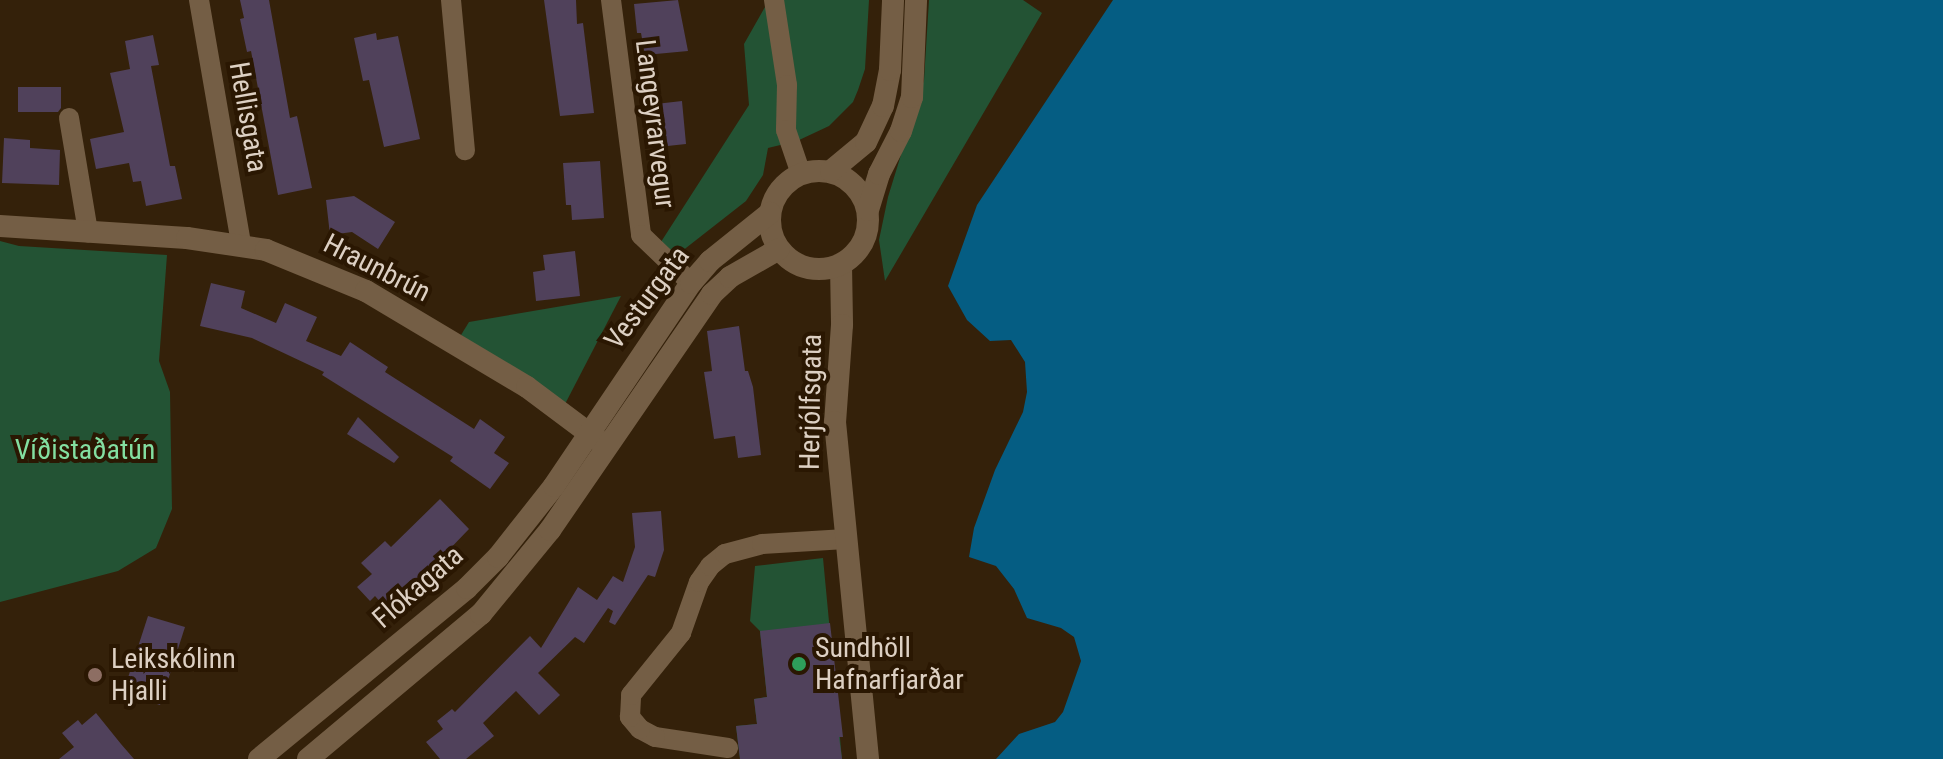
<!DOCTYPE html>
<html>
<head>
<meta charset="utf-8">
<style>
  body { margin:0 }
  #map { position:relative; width:1943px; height:759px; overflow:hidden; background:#34210a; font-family:"Roboto Condensed",sans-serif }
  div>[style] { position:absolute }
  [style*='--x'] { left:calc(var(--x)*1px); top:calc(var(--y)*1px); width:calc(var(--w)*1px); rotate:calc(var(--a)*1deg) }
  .green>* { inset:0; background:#235334 }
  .water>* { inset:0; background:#055d83 }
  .building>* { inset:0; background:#50415b }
  .minor>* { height:20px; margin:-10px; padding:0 10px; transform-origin:10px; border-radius:10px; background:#745e45 }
  .tertiary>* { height:22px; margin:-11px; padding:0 11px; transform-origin:11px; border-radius:11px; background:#745e45 }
  .secondary>* { height:22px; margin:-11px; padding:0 11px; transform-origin:11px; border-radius:11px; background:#745e45 }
  .secondary>.ring { margin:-11px; padding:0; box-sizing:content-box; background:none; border:22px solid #745e45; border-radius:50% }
  .dots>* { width:22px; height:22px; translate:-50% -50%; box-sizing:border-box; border:4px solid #2a1702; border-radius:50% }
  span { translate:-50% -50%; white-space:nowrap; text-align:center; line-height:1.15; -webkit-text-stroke:8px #2a1702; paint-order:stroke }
  .street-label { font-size:28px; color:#ddd0c3 }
  .park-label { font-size:28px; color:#83dfa1 }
  .poi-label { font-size:28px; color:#ddd0c3 }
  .left { translate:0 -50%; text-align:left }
</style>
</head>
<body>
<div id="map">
  <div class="green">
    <div style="clip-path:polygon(769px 0,869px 0,865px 69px,858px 90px,853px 102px,829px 126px,797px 141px,768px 148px,763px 175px,746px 201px,677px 255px,659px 245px,749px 105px,744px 44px)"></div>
    <div style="clip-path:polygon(929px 0,1023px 0,1042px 13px,885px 281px,879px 240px,888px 197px,924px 80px)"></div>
    <div style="clip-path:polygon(0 241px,19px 246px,167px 255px,159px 361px,170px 392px,172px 509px,156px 548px,118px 571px,0 602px)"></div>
    <div style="clip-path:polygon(621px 296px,564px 406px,461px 335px,469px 322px)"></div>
    <div style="clip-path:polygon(823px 558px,842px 759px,740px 759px,736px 726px,757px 724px,754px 699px,767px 697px,760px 631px,750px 621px,755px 566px)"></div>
  </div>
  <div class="water">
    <div style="clip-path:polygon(1113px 0,1943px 0,1943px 759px,996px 759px,1019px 734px,1055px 722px,1063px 712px,1081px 661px,1074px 637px,1061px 628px,1027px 618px,1014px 589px,996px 566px,969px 557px,974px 528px,995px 470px,1023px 412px,1027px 392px,1025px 362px,1011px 340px,990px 341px,967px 320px,948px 286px,977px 205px)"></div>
  </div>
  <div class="building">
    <div style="clip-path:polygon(240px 0,269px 0,290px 118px,297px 116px,312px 188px,278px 195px,251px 51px,247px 52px,240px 19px,244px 18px)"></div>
    <div style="clip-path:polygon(544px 0,576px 0,577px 24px,583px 23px,594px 113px,560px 116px)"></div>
    <div style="clip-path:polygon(678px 0,688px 51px,645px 55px,641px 33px,637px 33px,634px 4px)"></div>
    <div style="clip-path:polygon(376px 33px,377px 40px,398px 36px,420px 139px,384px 147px,369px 80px,363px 81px,354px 38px)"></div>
    <div style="clip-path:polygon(153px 35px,159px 65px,151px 66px,170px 166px,175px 166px,182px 199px,146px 206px,141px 181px,133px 182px,129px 163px,96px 169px,90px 139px,124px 132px,110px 73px,130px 69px,125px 41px)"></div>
    <div style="clip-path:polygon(18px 87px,61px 87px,61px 108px,58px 112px,18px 112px)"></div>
    <div style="clip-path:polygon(682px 101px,686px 144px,649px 148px,647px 105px)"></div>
    <div style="clip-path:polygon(4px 138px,30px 140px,30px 148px,60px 150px,59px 185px,2px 183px)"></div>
    <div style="clip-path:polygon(600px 161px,604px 218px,572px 220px,571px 205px,566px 205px,563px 163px)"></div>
    <div style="clip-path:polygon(354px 196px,395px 222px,378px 249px,352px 232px,330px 235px,326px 200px)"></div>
    <div style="clip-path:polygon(575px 251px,580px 296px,536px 301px,533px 272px,545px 270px,543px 255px)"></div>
    <div style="clip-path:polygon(211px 283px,245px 291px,241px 308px,276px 323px,285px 303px,317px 317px,306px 341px,341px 356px,350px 342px,388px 367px,385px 372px,474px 429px,480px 419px,505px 437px,494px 453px,509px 463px,490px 489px,450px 461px,453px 457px,322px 375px,324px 372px,252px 338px,200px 326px)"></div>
    <div style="clip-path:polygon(739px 326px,745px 371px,748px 371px,753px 387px,761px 455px,738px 458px,735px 436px,714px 439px,704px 372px,712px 371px,707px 331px)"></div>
    <div style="clip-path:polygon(358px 417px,399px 457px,394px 463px,347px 434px)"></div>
    <div style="clip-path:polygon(440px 499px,469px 529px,389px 612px,375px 596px,370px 601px,357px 587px,372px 574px,361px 563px,385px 541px,391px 547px)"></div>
    <div style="clip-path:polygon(661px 511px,664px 550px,655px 577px,648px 575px,615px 625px,609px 622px,613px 611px,608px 608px,584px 643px,575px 637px,538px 673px,560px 695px,539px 715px,516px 691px,483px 723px,494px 736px,466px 759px,440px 759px,426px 742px,443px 729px,437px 721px,452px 709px,455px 712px,530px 636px,541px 648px,578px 587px,597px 600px,613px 576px,623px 582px,635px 547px,632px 513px)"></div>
    <div style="clip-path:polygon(148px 616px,185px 627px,160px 705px,123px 693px)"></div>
    <div style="clip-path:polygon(830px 623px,843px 737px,839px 737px,842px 759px,740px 759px,736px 726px,757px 724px,754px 699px,767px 697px,760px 631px)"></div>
    <div style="clip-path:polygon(96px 713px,121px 744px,134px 759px,59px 759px,74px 747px,62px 733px,78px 720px,82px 725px)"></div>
  </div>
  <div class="minor">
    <div style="--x:199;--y:0;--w:248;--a:80.2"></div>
    <div style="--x:451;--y:0;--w:151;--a:84.7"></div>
    <div style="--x:611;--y:0;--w:237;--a:82.7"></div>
    <div style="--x:641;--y:235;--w:69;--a:43.8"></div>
    <div style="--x:774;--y:0;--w:86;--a:81.3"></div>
    <div style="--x:787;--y:85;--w:45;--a:91.3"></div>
    <div style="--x:786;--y:130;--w:46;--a:71.2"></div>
    <div style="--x:69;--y:118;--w:116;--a:80.5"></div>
    <div style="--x:728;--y:748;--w:74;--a:-171.4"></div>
    <div style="--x:655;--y:737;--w:17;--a:-152"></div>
    <div style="--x:640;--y:729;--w:16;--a:-130"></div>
    <div style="--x:630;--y:717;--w:22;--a:-87"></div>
    <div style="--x:631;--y:695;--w:80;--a:-51.1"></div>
    <div style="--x:681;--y:633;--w:54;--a:-70.6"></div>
    <div style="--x:699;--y:582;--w:19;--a:-55"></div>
    <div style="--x:710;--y:566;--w:19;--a:-39"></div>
    <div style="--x:725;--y:554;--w:38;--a:-15"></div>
    <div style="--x:762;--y:544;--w:84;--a:-3.4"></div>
  </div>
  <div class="tertiary">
    <div style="--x:0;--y:226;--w:187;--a:3.7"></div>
    <div style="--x:187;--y:238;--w:80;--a:8.6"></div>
    <div style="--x:266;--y:250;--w:108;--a:22.3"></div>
    <div style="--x:366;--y:291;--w:187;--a:30.8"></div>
    <div style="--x:527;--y:387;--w:99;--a:36.8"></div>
    <div style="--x:841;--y:265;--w:60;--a:89"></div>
    <div style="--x:842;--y:325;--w:97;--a:94.1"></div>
    <div style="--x:835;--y:422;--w:339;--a:84.4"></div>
  </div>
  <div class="secondary">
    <div class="ring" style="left:770px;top:171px;width:76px;height:76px"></div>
    <div style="--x:831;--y:171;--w:45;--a:-39.6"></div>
    <div style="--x:866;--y:142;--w:40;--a:-65"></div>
    <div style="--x:883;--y:106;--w:37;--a:-79"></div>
    <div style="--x:890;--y:70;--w:70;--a:-87.5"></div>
    <div style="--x:868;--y:210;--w:38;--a:-73"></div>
    <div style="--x:879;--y:174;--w:48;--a:-62.9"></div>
    <div style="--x:901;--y:131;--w:36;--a:-72"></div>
    <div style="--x:912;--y:97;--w:97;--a:-87.6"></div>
    <div style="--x:259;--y:759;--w:269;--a:-39.4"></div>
    <div style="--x:467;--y:588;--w:44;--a:-45"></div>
    <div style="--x:498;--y:557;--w:90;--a:-51.7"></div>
    <div style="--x:554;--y:486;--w:245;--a:-56"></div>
    <div style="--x:691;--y:283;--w:29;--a:-49"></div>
    <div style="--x:710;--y:261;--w:77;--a:-38.7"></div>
    <div style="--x:308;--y:759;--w:226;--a:-40"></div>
    <div style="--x:481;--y:614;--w:109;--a:-50.6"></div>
    <div style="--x:550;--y:530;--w:286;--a:-55.5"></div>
    <div style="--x:712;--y:294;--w:25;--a:-43"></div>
    <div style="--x:730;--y:277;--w:56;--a:-29.7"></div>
  </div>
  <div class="dots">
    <div style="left:799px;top:664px;background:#2e9e5b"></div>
    <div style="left:95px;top:675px;background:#8d6e63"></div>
  </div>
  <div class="street-label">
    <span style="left:248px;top:117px;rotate:80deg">Hellisgata</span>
    <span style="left:655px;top:124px;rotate:83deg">Langeyrarvegur</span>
    <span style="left:377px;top:268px;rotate:27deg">Hraunbrún</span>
    <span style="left:647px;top:298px;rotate:-53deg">Vesturgata</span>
    <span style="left:811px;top:402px;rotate:-89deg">Herjólfsgata</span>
    <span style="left:418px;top:587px;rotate:-41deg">Flókagata</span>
  </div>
  <div class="park-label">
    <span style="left:85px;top:450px">Víðistaðatún</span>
  </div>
  <div class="poi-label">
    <span class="left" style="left:815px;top:664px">Sundhöll<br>Hafnarfjarðar</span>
    <span class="left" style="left:111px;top:675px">Leikskólinn<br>Hjalli</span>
  </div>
</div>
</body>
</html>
